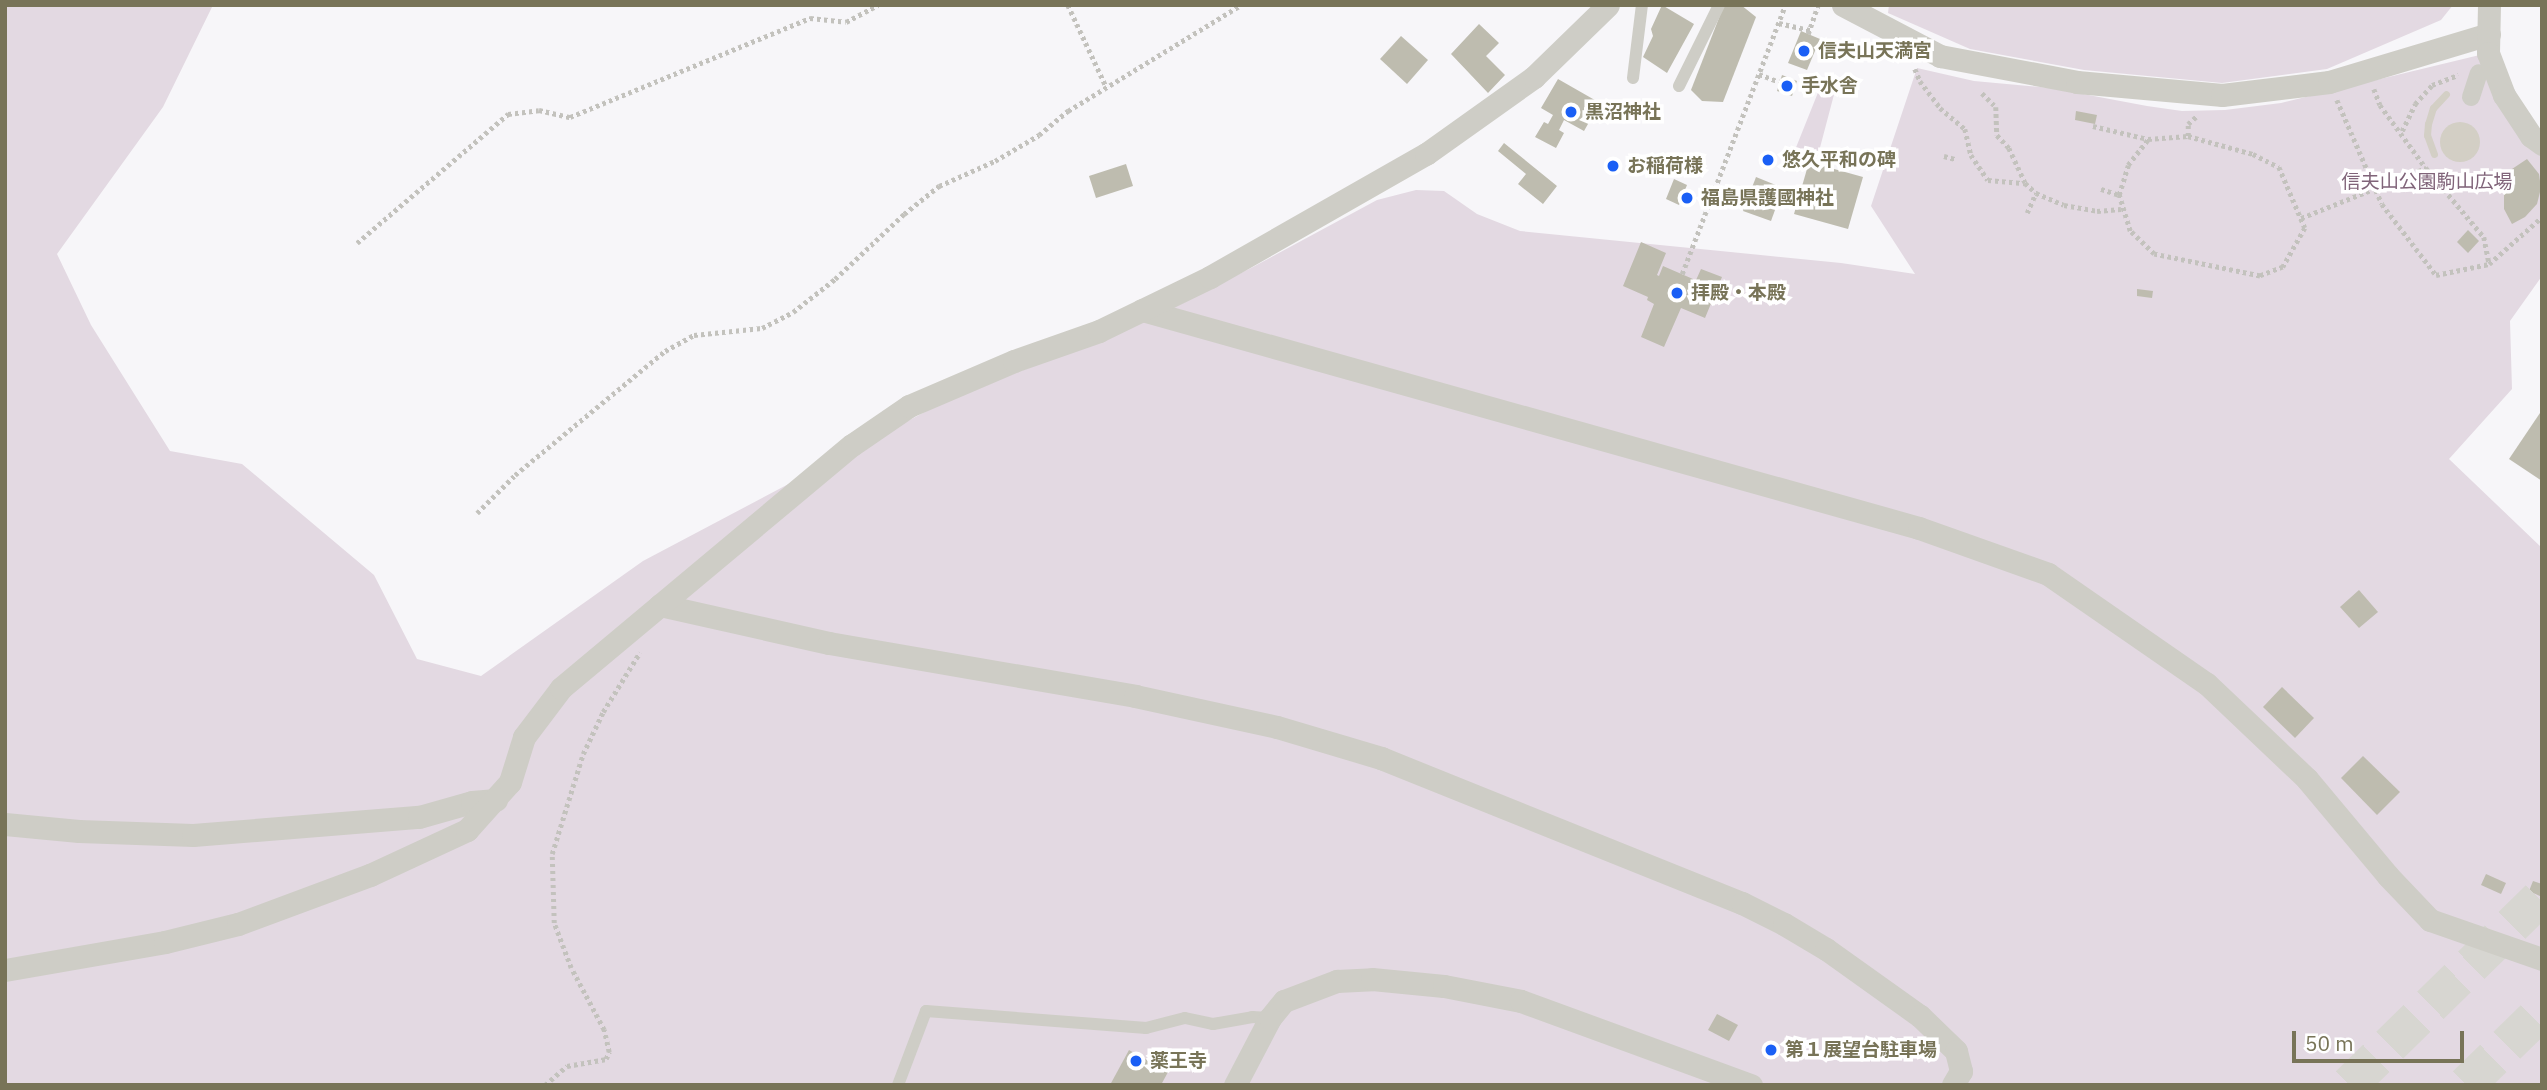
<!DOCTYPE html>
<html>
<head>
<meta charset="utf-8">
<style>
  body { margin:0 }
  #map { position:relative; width:2547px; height:1090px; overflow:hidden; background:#f7f6f9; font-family:"IBM Plex Sans","Noto Sans JP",sans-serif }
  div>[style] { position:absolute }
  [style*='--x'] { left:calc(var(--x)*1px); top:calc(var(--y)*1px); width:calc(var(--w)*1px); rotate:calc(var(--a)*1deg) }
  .green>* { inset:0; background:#e3d9e2 }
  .water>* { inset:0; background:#d3cfc5 }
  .round { border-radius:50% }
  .stream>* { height:7px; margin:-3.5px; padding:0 3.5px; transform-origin:3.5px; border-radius:3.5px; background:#d3cfc5 }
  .building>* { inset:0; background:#bebcaf }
  .trunk-tunnel>* { height:38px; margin-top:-19px; transform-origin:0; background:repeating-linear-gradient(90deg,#d7d6d1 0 38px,transparent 0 57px) }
  .path>* { height:4.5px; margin-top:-2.25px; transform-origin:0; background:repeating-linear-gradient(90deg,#c3c2bd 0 3.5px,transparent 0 7px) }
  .service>* { height:12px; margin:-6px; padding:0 6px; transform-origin:6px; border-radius:6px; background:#cecdc6 }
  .pedestrian>* { height:18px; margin:-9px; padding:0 9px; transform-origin:9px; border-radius:9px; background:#cecdc6 }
  .minor>* { height:23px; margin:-11.5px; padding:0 11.5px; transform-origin:11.5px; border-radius:11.5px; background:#cecdc6 }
  .dots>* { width:19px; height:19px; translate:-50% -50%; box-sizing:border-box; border:4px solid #fff; border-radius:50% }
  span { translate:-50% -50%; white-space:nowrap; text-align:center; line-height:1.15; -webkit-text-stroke:7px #fff; paint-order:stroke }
  .poi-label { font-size:19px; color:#787458; font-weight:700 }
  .left { translate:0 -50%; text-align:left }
  .park-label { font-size:19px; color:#806479 }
  .frame { position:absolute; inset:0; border:7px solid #787458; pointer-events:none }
  .scale { position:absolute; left:2292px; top:1031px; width:172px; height:32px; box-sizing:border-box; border:4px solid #787458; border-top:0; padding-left:9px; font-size:21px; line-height:24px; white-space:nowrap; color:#787458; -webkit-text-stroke:5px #fff; paint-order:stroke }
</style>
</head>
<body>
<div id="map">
  <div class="green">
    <div style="clip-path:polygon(5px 5px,213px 5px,163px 107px,57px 254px,91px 325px,170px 451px,242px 464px,374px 575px,417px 659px,481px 676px,643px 561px,955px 396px,1107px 338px,1251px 268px,1377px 200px,1416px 190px,1444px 191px,1477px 214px,1520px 231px,1841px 263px,1915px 274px,1871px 206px,1917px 68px,1974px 81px,2051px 88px,2147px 106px,2182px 111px,2225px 110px,2281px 103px,2488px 53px,2542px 144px,2542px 276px,2510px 321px,2512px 389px,2449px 459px,2542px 548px,2542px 1085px,5px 1085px)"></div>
    <div style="clip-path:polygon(1889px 5px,2453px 5px,2441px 20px,2327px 69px,2222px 83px,2084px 70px,1970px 49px,1888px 13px)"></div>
    <div style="clip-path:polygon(1825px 75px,1836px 87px,1817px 159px,1806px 156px,1800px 170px,1789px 165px)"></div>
  </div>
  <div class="water">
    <div class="round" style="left:2440px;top:122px;width:40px;height:40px"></div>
  </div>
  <div class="stream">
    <div style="--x:2434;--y:154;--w:20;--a:-110"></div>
    <div style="--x:2427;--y:135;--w:11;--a:-85"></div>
    <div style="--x:2428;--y:124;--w:17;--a:-73"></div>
    <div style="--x:2433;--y:108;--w:19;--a:-47"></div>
  </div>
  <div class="building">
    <div style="clip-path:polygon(1662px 5px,1694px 24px,1667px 73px,1643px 57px,1653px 36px,1651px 29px)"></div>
    <div style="clip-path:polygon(1724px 5px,1741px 5px,1756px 17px,1723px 102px,1702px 101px,1691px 90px)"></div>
    <div style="clip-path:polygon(1479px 24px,1499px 43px,1486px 56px,1505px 75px,1488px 93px,1451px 54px)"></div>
    <div style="clip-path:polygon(1801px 31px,1820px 39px,1807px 70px,1788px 63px)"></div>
    <div style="clip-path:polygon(1401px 36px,1428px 60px,1407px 84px,1380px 59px)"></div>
    <div style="clip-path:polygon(1782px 75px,1797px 81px,1792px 96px,1777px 91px)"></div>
    <div style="clip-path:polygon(1558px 79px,1600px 103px,1584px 131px,1564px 120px,1559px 130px,1564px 133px,1556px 148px,1535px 137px,1544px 122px,1548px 124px,1553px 115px,1541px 108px)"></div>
    <div style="clip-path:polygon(2076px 111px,2097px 115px,2095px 124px,2075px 120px)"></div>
    <div style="clip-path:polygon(1504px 143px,1557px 186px,1543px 204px,1518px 184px,1526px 174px,1498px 151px)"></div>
    <div style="clip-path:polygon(2527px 159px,2539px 174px,2541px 188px,2537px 204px,2525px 217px,2512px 224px,2504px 209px,2504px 180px,2512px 169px)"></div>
    <div style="clip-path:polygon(1809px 162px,1863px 177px,1848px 229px,1794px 214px)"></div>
    <div style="clip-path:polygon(1126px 164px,1133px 186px,1096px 198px,1089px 176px)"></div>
    <div style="clip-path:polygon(1756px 177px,1783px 188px,1771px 221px,1743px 211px)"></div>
    <div style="clip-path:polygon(1674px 179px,1687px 185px,1679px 205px,1666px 199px)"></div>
    <div style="clip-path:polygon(2468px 230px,2479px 241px,2468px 253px,2457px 242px)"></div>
    <div style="clip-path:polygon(1641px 242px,1666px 253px,1657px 275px,1659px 276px,1663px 266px,1693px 279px,1690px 287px,1692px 289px,1701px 269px,1722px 277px,1705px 318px,1681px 308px,1664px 347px,1641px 337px,1654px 304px,1647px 300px,1648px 297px,1623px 286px)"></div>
    <div style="clip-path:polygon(2137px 289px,2153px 291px,2152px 298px,2137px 296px)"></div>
    <div style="clip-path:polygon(2542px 410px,2542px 481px,2509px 459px)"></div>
    <div style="clip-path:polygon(2359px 590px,2378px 612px,2359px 628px,2340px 607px)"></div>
    <div style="clip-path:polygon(2282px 687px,2314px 718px,2295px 738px,2263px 707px)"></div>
    <div style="clip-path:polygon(2363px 756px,2400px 792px,2377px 815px,2341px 778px)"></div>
    <div style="clip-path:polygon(2486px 874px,2506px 883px,2501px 894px,2481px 885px)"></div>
    <div style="clip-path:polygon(2533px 881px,2542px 884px,2542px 897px,2529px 891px)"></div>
    <div style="clip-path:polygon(1717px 1014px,1738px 1025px,1729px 1041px,1708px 1030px)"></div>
    <div style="clip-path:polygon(1129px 1050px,1168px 1072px,1161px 1085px,1110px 1085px)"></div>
  </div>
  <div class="trunk-tunnel">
    <div style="--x:2349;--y:1085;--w:270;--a:-44.4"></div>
    <div style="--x:2466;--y:1085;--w:106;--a:-44.2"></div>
  </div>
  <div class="path">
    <div style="--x:1068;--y:5;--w:89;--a:64.9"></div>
    <div style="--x:1779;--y:23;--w:32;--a:13"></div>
    <div style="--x:1808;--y:34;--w:31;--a:-71"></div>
    <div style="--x:1915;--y:69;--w:13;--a:67"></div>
    <div style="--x:1920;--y:81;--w:34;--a:53"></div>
    <div style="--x:1940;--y:108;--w:33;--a:40"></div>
    <div style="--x:1965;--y:129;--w:27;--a:77"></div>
    <div style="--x:1971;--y:155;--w:30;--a:56"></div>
    <div style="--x:1988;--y:180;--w:37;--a:5"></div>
    <div style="--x:1759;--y:74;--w:22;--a:21"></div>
    <div style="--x:2374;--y:89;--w:17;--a:69"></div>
    <div style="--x:2380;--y:105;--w:78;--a:53.9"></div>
    <div style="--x:2426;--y:168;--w:90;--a:50"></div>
    <div style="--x:2484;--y:237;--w:26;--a:79"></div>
    <div style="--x:1982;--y:93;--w:20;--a:45"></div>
    <div style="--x:1996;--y:107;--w:28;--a:88"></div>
    <div style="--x:1997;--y:135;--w:18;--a:47"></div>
    <div style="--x:2009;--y:148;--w:38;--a:65"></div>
    <div style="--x:2025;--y:183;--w:15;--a:42"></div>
    <div style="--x:2036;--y:193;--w:30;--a:23"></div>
    <div style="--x:2064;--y:205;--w:34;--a:10"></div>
    <div style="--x:2097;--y:211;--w:24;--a:-5"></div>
    <div style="--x:2337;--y:100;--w:113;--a:66.6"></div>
    <div style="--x:2382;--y:204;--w:89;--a:52.7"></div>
    <div style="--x:2436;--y:275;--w:54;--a:-11.7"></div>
    <div style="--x:2489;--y:264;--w:71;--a:-41.6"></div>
    <div style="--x:2093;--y:126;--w:57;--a:13.3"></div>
    <div style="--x:2402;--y:131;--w:30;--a:-64"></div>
    <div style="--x:2415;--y:104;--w:25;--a:-48"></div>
    <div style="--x:2432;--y:85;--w:28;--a:-21"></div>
    <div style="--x:2188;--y:136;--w:67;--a:15.5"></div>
    <div style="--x:2253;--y:154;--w:29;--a:27"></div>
    <div style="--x:2279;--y:167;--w:66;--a:66.9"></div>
    <div style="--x:2305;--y:228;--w:45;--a:119.4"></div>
    <div style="--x:2283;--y:267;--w:25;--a:159"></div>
    <div style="--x:2260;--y:276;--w:108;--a:-168.3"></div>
    <div style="--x:2154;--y:254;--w:33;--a:-136"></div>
    <div style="--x:2130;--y:231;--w:38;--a:-107"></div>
    <div style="--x:2119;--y:195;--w:31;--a:-73"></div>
    <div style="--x:2128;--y:165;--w:33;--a:-52"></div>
    <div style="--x:2148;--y:139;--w:40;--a:-4.3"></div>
    <div style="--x:2188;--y:136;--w:12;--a:-90"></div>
    <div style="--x:2188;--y:124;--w:12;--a:-42"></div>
    <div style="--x:1944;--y:156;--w:11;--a:15"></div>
    <div style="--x:2101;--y:189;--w:19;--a:18"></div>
    <div style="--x:2027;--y:213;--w:22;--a:-66"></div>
    <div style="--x:2301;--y:218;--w:135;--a:-21.8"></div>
    <div style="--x:357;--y:243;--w:199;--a:-40.5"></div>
    <div style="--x:508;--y:114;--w:31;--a:-7"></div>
    <div style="--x:539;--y:110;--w:32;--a:13"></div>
    <div style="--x:570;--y:117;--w:260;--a:-22.4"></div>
    <div style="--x:810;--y:18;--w:36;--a:6"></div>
    <div style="--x:846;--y:22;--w:36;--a:-28"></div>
    <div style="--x:1682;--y:274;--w:288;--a:-69"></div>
    <div style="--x:477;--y:513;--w:54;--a:-45"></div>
    <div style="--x:515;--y:475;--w:195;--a:-39.6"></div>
    <div style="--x:665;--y:351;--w:33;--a:-29"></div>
    <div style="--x:694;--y:335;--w:68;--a:-5.9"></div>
    <div style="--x:762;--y:328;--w:35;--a:-27"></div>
    <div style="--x:793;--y:312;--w:53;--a:-38.2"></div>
    <div style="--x:835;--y:279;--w:95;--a:-43.3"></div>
    <div style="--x:904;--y:214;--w:45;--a:-38.7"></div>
    <div style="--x:939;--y:186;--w:61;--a:-24.1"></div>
    <div style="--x:995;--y:161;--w:51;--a:-30.6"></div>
    <div style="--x:1039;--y:135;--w:38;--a:-40"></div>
    <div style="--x:1068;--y:111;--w:203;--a:-31.5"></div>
    <div style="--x:545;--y:1085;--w:29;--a:-41"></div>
    <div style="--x:567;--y:1066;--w:40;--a:-10"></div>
    <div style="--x:606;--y:1059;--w:8;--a:-67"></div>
    <div style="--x:609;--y:1052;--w:23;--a:-103"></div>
    <div style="--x:604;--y:1030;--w:70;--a:-118"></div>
    <div style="--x:571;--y:968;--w:48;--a:-110.7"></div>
    <div style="--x:554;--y:923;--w:69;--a:-91.7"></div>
    <div style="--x:552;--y:854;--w:105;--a:-72.8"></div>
    <div style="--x:583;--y:754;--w:47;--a:-64.5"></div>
    <div style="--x:603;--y:712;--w:70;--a:-58.3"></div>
  </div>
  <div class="service">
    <div style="--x:1633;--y:78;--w:74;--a:-83"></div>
    <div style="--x:1679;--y:86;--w:90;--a:-63.7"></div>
    <div style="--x:898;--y:1085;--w:79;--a:-69.3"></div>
    <div style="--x:926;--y:1011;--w:221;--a:4.4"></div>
    <div style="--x:1146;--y:1028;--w:40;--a:-14.4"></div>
    <div style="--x:1185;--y:1018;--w:29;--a:12"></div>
    <div style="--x:1213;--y:1024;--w:40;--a:-10"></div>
    <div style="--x:1252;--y:1017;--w:18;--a:3"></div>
  </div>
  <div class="pedestrian">
    <div style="--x:2471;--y:97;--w:25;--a:-72"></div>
  </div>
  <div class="minor">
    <div style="--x:1843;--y:5;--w:110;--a:27.7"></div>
    <div style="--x:1940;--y:56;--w:139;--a:10.7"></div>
    <div style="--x:2077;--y:82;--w:146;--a:5.1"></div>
    <div style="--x:2222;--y:95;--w:108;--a:-6.9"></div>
    <div style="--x:2329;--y:82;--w:167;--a:-16.7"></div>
    <div style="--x:2489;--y:5;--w:48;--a:91.2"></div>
    <div style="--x:2488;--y:53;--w:45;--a:69.1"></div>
    <div style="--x:2504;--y:95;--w:49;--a:56.6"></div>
    <div style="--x:2531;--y:136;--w:14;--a:36"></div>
    <div style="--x:1142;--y:310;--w:807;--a:15.67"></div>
    <div style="--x:1919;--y:528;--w:137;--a:19.6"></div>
    <div style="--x:2048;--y:574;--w:193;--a:34.7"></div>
    <div style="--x:2207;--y:684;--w:138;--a:43.5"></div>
    <div style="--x:2307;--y:779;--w:126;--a:50.1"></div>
    <div style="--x:2388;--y:876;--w:61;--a:46.3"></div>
    <div style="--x:2430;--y:920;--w:119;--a:19.2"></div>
    <div style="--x:660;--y:605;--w:173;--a:12.7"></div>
    <div style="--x:829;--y:643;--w:311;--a:9.8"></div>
    <div style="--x:1135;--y:696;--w:145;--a:12.3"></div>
    <div style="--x:1277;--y:727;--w:109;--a:16.6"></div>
    <div style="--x:1381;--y:758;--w:389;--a:21.9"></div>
    <div style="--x:1742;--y:903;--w:47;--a:26.6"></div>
    <div style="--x:1784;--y:924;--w:49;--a:30.8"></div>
    <div style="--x:1826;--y:949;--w:115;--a:35.5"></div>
    <div style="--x:1920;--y:1016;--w:50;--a:44.2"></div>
    <div style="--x:1956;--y:1051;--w:21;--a:76"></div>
    <div style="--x:1961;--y:1071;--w:16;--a:120"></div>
    <div style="--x:5;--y:824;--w:74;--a:5.4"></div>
    <div style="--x:79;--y:831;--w:114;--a:2"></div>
    <div style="--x:193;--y:835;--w:227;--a:-4.6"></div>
    <div style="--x:419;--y:817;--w:55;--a:-15.8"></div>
    <div style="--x:472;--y:802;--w:24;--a:-5"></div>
    <div style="--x:5;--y:970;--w:162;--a:-9.9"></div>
    <div style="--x:165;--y:942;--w:75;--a:-13.9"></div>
    <div style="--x:238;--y:924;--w:141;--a:-20.4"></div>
    <div style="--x:370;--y:875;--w:107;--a:-24.9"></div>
    <div style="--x:467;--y:830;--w:64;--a:-48.1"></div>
    <div style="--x:510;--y:782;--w:47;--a:-72.7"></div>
    <div style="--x:524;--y:737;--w:61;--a:-52.9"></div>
    <div style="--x:561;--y:688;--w:379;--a:-39.9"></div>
    <div style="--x:852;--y:445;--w:69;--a:-34.4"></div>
    <div style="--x:909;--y:406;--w:114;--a:-23.2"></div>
    <div style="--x:1014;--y:361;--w:90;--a:-19.4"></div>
    <div style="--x:1099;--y:331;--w:123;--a:-25.9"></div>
    <div style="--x:1210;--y:277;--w:249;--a:-29.7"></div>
    <div style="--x:1426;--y:154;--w:133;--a:-35.5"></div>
    <div style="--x:1534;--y:77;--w:103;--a:-44.2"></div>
    <div style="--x:1235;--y:1085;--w:76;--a:-62.4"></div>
    <div style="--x:1270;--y:1018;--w:22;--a:-51"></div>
    <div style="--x:1284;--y:1001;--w:57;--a:-20.7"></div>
    <div style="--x:1337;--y:981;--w:35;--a:-3"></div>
    <div style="--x:1372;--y:979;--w:72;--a:5.6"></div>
    <div style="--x:1444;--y:986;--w:78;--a:11"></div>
    <div style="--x:1521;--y:1001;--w:245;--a:20.1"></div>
  </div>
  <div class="dots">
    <div style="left:1804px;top:51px;background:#1a5ff5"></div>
    <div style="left:1787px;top:86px;background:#1a5ff5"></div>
    <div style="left:1571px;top:112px;background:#1a5ff5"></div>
    <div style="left:1768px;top:160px;background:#1a5ff5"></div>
    <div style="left:1613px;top:166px;background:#1a5ff5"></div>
    <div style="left:1687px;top:198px;background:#1a5ff5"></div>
    <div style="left:1677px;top:293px;background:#1a5ff5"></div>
    <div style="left:1771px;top:1050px;background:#1a5ff5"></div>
    <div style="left:1136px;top:1061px;background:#1a5ff5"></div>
  </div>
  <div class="poi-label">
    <span class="left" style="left:1818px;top:51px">信夫山天満宮</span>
    <span class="left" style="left:1801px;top:86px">手水舎</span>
    <span class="left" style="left:1585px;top:112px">黒沼神社</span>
    <span class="left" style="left:1782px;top:160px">悠久平和の碑</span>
    <span class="left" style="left:1627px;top:166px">お稲荷様</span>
    <span class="left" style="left:1701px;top:198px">福島県護國神社</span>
    <span class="left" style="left:1691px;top:293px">拝殿・本殿</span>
    <span class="left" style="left:1785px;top:1050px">第１展望台駐車場</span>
    <span class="left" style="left:1150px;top:1061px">薬王寺</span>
  </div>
  <div class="park-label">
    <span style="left:2427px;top:182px">信夫山公園駒山広場</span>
  </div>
  <div class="frame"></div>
  <div class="scale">50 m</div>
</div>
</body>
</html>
